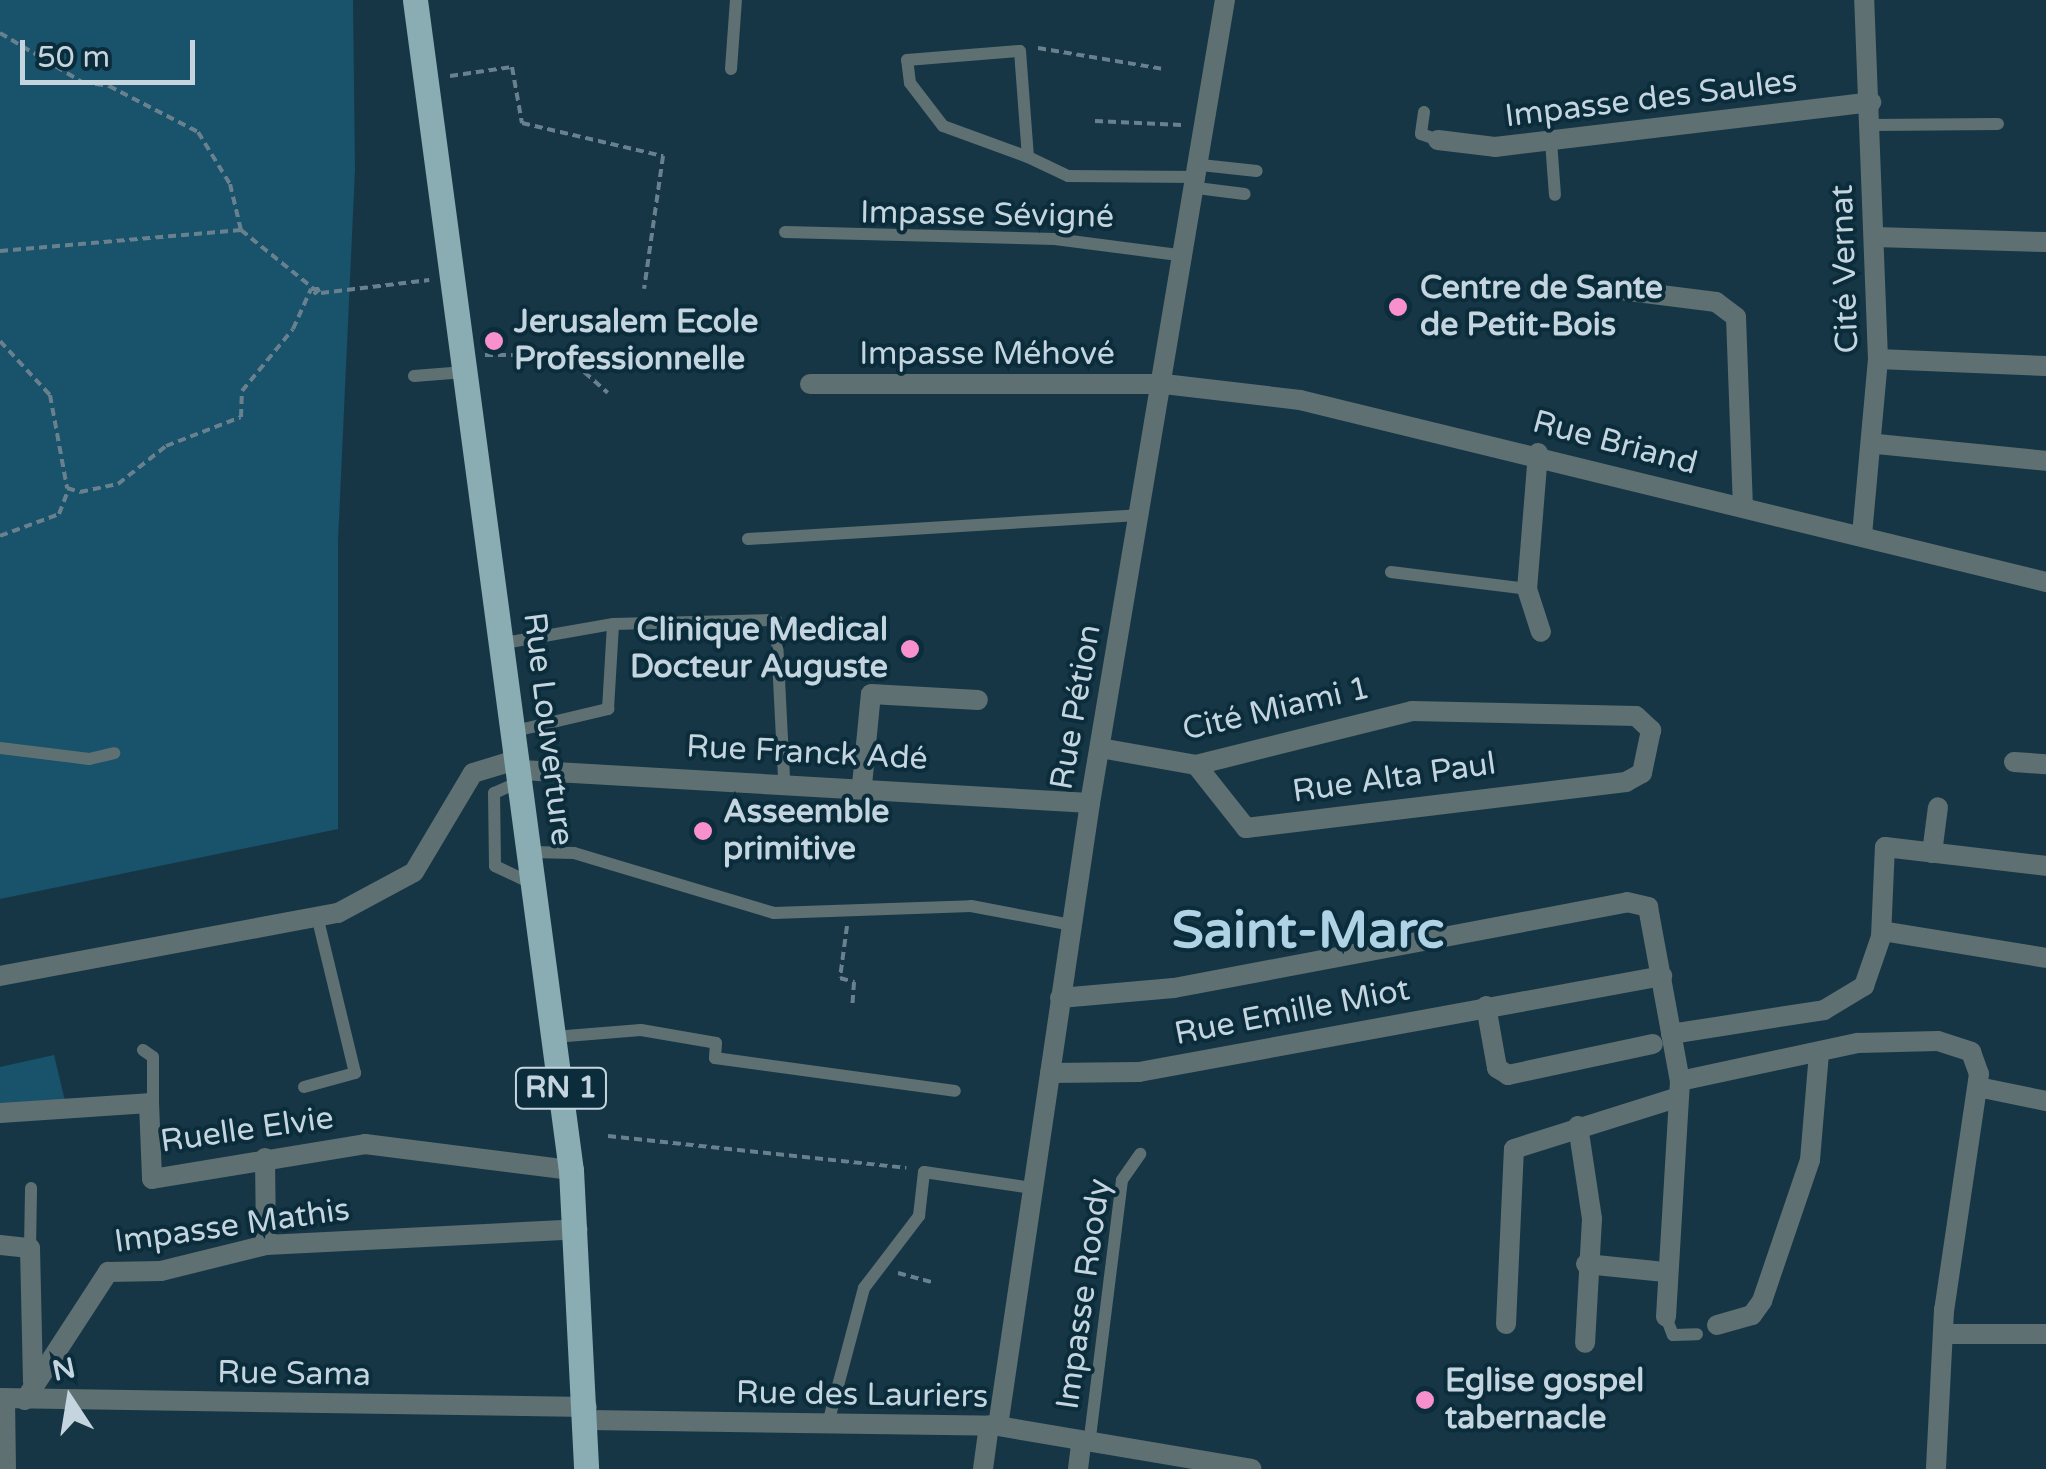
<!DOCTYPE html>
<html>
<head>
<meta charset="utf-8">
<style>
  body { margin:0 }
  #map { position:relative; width:2046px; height:1469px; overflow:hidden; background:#173645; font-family:"Varela Round",sans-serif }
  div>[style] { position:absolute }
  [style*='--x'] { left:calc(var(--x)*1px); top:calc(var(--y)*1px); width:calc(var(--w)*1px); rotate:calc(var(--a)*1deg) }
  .green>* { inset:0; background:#18526b }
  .path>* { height:4px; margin-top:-2px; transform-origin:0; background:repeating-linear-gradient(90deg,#69818e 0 8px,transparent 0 13px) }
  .service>* { height:12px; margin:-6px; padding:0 6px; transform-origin:6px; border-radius:6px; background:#5f7073 }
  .minor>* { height:20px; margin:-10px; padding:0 10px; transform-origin:10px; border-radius:10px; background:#5f7073 }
  .primary>* { height:25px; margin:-12.5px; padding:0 12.5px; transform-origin:12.5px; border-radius:12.5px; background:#8aadb3 }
  .dots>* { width:28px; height:28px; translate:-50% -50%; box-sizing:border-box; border:5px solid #0b2c3b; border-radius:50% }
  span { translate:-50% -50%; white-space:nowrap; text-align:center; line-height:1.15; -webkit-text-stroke:8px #0b2c3b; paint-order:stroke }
  .shield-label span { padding:2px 8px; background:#0b2c3b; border:2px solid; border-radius:8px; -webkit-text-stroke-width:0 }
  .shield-label { font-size:30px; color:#c4d5df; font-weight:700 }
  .street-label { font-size:32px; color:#c4d5df }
  .poi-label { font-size:32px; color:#c4d5df; font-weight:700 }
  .left { translate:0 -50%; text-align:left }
  .right { translate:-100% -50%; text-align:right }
  .town-label { font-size:52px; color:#afd2e5; font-weight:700 }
  .north { position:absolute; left:20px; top:1349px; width:100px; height:100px; -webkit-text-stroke:8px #0b2c3b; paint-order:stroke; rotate:348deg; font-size:28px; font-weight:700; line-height:40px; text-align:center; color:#c4d5df }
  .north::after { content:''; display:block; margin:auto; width:35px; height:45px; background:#c4d5df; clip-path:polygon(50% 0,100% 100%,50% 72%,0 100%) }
  .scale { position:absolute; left:20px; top:40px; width:175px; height:45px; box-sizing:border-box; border:5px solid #c4d5df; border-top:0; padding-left:12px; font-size:30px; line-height:35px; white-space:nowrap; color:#c4d5df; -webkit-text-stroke:8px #0b2c3b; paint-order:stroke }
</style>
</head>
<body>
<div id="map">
  <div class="green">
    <div style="clip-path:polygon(0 0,353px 0,355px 170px,338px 541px,338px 829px,0 899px)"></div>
    <div style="clip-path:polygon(54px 1055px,65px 1101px,0 1106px,0 1067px)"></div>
  </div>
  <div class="path">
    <div style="--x:0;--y:33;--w:96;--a:30.9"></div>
    <div style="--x:82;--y:82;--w:27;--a:8"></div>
    <div style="--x:109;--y:86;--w:100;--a:27.3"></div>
    <div style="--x:198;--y:132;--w:61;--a:58.4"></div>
    <div style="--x:230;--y:184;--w:47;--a:76.6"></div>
    <div style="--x:1038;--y:48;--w:128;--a:9.5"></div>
    <div style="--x:450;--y:76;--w:63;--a:-8.3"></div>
    <div style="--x:512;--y:67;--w:57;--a:79.9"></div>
    <div style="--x:522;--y:123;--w:145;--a:13.2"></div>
    <div style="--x:663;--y:156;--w:134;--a:98.1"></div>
    <div style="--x:1095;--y:121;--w:87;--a:2.6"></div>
    <div style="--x:0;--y:251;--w:242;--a:-5"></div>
    <div style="--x:241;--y:230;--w:92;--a:38.9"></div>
    <div style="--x:321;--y:293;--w:109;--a:-6.9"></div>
    <div style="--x:0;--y:341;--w:74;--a:47.2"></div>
    <div style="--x:50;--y:395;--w:95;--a:79.6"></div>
    <div style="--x:67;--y:488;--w:14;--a:17"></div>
    <div style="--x:80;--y:492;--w:39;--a:-12"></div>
    <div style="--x:118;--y:484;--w:61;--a:-38.4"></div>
    <div style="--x:166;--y:446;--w:80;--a:-21.1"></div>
    <div style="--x:241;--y:417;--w:26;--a:-88"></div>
    <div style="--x:242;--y:391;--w:80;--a:-50.6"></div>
    <div style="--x:293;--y:329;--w:44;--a:-65.8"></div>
    <div style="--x:311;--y:289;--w:9;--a:0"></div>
    <div style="--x:320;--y:289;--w:13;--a:141"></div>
    <div style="--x:485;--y:355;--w:80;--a:0"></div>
    <div style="--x:565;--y:355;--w:57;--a:41.5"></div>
    <div style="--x:0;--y:536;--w:63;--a:-20.4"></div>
    <div style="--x:59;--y:514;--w:22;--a:-69"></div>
    <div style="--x:847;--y:926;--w:52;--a:97.7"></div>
    <div style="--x:840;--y:978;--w:15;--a:16"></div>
    <div style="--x:854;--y:982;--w:26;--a:94"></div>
    <div style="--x:608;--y:1136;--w:300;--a:6.1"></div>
    <div style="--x:898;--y:1273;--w:35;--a:15"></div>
  </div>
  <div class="service">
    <div style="--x:731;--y:69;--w:69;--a:-85.9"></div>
    <div style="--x:1424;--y:112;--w:22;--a:98"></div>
    <div style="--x:1421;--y:134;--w:18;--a:19"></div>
    <div style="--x:1871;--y:125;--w:127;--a:-0.5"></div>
    <div style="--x:1551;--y:141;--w:54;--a:85.8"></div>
    <div style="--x:1028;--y:157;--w:90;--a:-160"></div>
    <div style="--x:943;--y:126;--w:54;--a:-127.5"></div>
    <div style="--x:910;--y:83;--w:23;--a:-97"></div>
    <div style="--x:907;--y:60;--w:113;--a:-4.6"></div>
    <div style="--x:1020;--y:51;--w:106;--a:85.7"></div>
    <div style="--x:1028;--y:157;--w:44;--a:25.4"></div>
    <div style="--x:1068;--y:176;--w:130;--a:0.4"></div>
    <div style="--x:1201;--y:165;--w:56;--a:6.1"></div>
    <div style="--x:1197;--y:188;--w:48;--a:7.1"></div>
    <div style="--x:785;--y:232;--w:270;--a:1.5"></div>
    <div style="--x:1055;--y:239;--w:132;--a:7.4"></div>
    <div style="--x:414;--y:376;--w:51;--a:-4.5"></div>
    <div style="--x:748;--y:539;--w:391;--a:-3.5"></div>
    <div style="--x:1391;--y:572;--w:137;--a:7.1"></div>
    <div style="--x:504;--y:643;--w:111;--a:-9.9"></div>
    <div style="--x:515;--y:731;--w:96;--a:-13.3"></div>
    <div style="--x:608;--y:709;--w:85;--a:-86.6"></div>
    <div style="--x:613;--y:624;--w:163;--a:-1.4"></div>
    <div style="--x:776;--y:620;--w:160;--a:87.1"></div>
    <div style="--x:0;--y:748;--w:90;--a:7"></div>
    <div style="--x:89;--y:759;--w:26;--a:-13"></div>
    <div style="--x:519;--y:782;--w:27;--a:156"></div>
    <div style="--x:494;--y:793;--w:73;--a:89.2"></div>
    <div style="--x:495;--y:866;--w:44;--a:25.4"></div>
    <div style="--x:531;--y:852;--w:43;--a:1.3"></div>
    <div style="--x:574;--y:853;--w:209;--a:16.7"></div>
    <div style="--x:774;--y:913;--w:197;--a:-2"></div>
    <div style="--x:971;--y:906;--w:103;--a:10.7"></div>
    <div style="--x:554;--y:1037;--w:87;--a:-4.6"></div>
    <div style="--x:641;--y:1030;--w:76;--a:9.8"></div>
    <div style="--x:716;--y:1043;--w:15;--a:94"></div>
    <div style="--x:715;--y:1058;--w:242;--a:7.8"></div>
    <div style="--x:143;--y:1050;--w:12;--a:35"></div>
    <div style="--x:153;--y:1057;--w:48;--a:90"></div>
    <div style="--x:304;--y:1087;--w:53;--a:-15.4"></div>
    <div style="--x:355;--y:1073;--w:157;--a:-103.6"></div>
    <div style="--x:30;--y:1248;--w:60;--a:-89"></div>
    <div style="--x:1666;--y:1317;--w:19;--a:69"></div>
    <div style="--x:1673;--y:1335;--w:24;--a:-2"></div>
    <div style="--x:827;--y:1427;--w:144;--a:-75.1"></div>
    <div style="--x:864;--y:1288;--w:91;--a:-52.6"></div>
    <div style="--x:919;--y:1216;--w:44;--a:-83.5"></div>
    <div style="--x:924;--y:1172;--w:109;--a:8.4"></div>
    <div style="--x:1089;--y:1445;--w:267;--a:-82.9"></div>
    <div style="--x:1122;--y:1180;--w:32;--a:-55"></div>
  </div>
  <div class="minor">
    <div style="--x:1438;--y:140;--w:57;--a:7"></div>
    <div style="--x:1495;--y:147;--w:379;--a:-6.8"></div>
    <div style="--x:1875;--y:237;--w:171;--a:1.7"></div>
    <div style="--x:1613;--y:289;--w:104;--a:7.2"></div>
    <div style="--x:1716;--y:302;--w:25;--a:37"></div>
    <div style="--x:1736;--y:317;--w:190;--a:87.9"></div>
    <div style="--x:1878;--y:359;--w:168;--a:2.4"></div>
    <div style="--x:810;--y:384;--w:354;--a:0"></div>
    <div style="--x:1164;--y:384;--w:137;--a:6.7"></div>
    <div style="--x:1300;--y:400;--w:768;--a:13.71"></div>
    <div style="--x:1877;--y:444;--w:170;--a:5.7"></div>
    <div style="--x:1538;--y:453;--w:136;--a:94.6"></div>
    <div style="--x:1527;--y:589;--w:45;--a:72"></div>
    <div style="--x:1862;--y:535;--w:177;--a:-84.8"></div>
    <div style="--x:1878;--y:359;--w:359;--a:-92.2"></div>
    <div style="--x:1100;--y:748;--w:97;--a:10"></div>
    <div style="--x:1196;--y:765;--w:223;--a:-14"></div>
    <div style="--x:1412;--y:711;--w:224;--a:1.3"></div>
    <div style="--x:1636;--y:716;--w:21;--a:43"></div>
    <div style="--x:1651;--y:730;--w:44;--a:101.8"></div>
    <div style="--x:1642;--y:773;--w:18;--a:151"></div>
    <div style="--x:1626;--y:782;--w:383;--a:173.1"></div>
    <div style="--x:1246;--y:828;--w:80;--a:-128.4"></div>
    <div style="--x:2014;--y:762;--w:32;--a:4"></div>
    <div style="--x:521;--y:770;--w:570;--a:3.32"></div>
    <div style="--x:862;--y:785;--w:91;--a:-84.4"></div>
    <div style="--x:871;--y:694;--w:107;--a:3.2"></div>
    <div style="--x:1932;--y:853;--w:46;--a:-82.6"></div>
    <div style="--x:1882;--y:931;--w:166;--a:9.3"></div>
    <div style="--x:0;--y:976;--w:344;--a:-10.6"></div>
    <div style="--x:338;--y:913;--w:86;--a:-28.3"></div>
    <div style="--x:414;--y:872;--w:115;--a:-59.2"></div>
    <div style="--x:473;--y:773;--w:48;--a:-16.9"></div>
    <div style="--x:1060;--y:998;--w:114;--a:-5"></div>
    <div style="--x:1174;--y:988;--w:461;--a:-10.7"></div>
    <div style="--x:1627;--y:902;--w:22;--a:13"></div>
    <div style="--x:1648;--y:907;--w:177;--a:79.6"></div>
    <div style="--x:1680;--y:1081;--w:236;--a:93.4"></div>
    <div style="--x:1486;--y:1006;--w:63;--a:79.9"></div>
    <div style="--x:1497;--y:1068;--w:13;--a:32"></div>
    <div style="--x:1508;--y:1075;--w:148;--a:-12.1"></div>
    <div style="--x:1671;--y:1034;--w:155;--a:-8.9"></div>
    <div style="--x:1824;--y:1010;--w:47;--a:-31"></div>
    <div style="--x:1864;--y:986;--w:52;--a:-70.9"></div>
    <div style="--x:1881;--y:937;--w:90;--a:-87.5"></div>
    <div style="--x:1885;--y:847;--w:162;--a:6.7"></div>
    <div style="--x:1050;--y:1073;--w:89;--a:-0.6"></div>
    <div style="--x:1139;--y:1072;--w:532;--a:-10.4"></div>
    <div style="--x:1680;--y:1081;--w:182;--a:-12.1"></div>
    <div style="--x:1858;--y:1043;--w:80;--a:-1.4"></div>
    <div style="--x:1938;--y:1041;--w:35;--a:18"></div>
    <div style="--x:1971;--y:1052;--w:23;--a:70"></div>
    <div style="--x:1979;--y:1074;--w:239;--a:98.4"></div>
    <div style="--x:1944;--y:1310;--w:159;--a:92.9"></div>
    <div style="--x:1978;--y:1087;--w:69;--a:11.6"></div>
    <div style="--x:0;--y:1113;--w:149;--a:-3.8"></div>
    <div style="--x:149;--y:1103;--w:76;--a:87.7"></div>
    <div style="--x:152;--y:1179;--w:216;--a:-9.3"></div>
    <div style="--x:365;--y:1144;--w:208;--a:7.2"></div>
    <div style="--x:1578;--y:1126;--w:94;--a:81.4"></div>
    <div style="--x:1592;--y:1219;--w:124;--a:93.2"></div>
    <div style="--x:265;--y:1158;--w:87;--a:89.3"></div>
    <div style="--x:0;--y:1245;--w:30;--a:6"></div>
    <div style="--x:30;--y:1248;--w:134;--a:88.7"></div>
    <div style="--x:1586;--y:1264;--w:79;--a:5.8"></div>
    <div style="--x:1506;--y:1324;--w:175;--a:-87.4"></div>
    <div style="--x:1514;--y:1149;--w:170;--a:-17.5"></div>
    <div style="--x:1717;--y:1325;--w:36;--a:-16"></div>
    <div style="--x:1752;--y:1315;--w:17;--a:-54"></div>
    <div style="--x:1762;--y:1301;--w:149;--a:-71.2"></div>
    <div style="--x:1810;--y:1160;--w:108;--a:-85.2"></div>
    <div style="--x:1943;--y:1334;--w:103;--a:0"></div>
    <div style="--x:0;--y:1398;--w:587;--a:0.88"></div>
    <div style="--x:5;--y:1399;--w:70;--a:89.2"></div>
    <div style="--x:25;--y:1400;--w:153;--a:-57"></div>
    <div style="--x:108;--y:1272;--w:53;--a:-1.1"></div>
    <div style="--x:161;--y:1271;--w:108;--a:-13.9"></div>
    <div style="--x:266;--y:1245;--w:312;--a:-2.9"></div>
    <div style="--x:588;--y:1420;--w:410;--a:0.8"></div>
    <div style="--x:998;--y:1426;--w:257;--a:9.6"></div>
    <div style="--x:998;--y:1426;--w:630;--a:-81.6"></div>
    <div style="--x:1090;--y:803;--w:814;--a:-80.46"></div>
    <div style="--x:983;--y:1469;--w:44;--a:-82.2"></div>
    <div style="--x:1078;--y:1469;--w:25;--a:-83"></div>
  </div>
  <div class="primary">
    <div style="--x:415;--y:0;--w:1180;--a:82.41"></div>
    <div style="--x:571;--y:1170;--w:299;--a:87.1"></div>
  </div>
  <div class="dots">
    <div style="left:1398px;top:307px;background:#f790cd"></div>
    <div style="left:494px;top:341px;background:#f790cd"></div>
    <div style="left:910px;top:649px;background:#f790cd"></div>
    <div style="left:703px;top:831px;background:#f790cd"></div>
    <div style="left:1425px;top:1400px;background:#f790cd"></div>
  </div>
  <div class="shield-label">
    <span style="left:561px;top:1088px">RN 1</span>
  </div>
  <div class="street-label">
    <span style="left:1651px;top:99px;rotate:-7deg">Impasse des Saules</span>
    <span style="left:987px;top:215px;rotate:1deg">Impasse Sévigné</span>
    <span style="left:1845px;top:269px;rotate:-92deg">Cité Vernat</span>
    <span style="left:987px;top:354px">Impasse Méhové</span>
    <span style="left:1615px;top:443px;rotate:15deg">Rue Briand</span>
    <span style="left:1076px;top:707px;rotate:-80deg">Rue Pétion</span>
    <span style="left:1276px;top:709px;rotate:-13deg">Cité Miami 1</span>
    <span style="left:548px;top:729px;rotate:83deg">Rue Louverture</span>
    <span style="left:807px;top:753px;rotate:3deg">Rue Franck Adé</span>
    <span style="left:1394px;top:778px;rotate:-8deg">Rue Alta Paul</span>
    <span style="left:1292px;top:1012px;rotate:-11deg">Rue Emille Miot</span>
    <span style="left:247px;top:1130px;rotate:-8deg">Ruelle Elvie</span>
    <span style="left:232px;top:1226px;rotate:-8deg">Impasse Mathis</span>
    <span style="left:1084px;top:1294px;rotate:-82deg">Impasse Roody</span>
    <span style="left:294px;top:1374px;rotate:1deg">Rue Sama</span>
    <span style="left:862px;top:1395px;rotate:1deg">Rue des Lauriers</span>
  </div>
  <div class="poi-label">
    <span class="left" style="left:1420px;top:307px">Centre de Sante<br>de Petit-Bois</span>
    <span class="left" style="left:514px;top:341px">Jerusalem Ecole<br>Professionnelle</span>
    <span class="right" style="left:888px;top:649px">Clinique Medical<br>Docteur Auguste</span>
    <span class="left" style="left:723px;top:831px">Asseemble<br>primitive</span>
    <span class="left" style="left:1445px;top:1400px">Eglise gospel<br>tabernacle</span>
  </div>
  <div class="town-label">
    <span style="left:1308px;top:931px">Saint-Marc</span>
  </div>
  <div class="north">N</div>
  <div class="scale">50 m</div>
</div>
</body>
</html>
